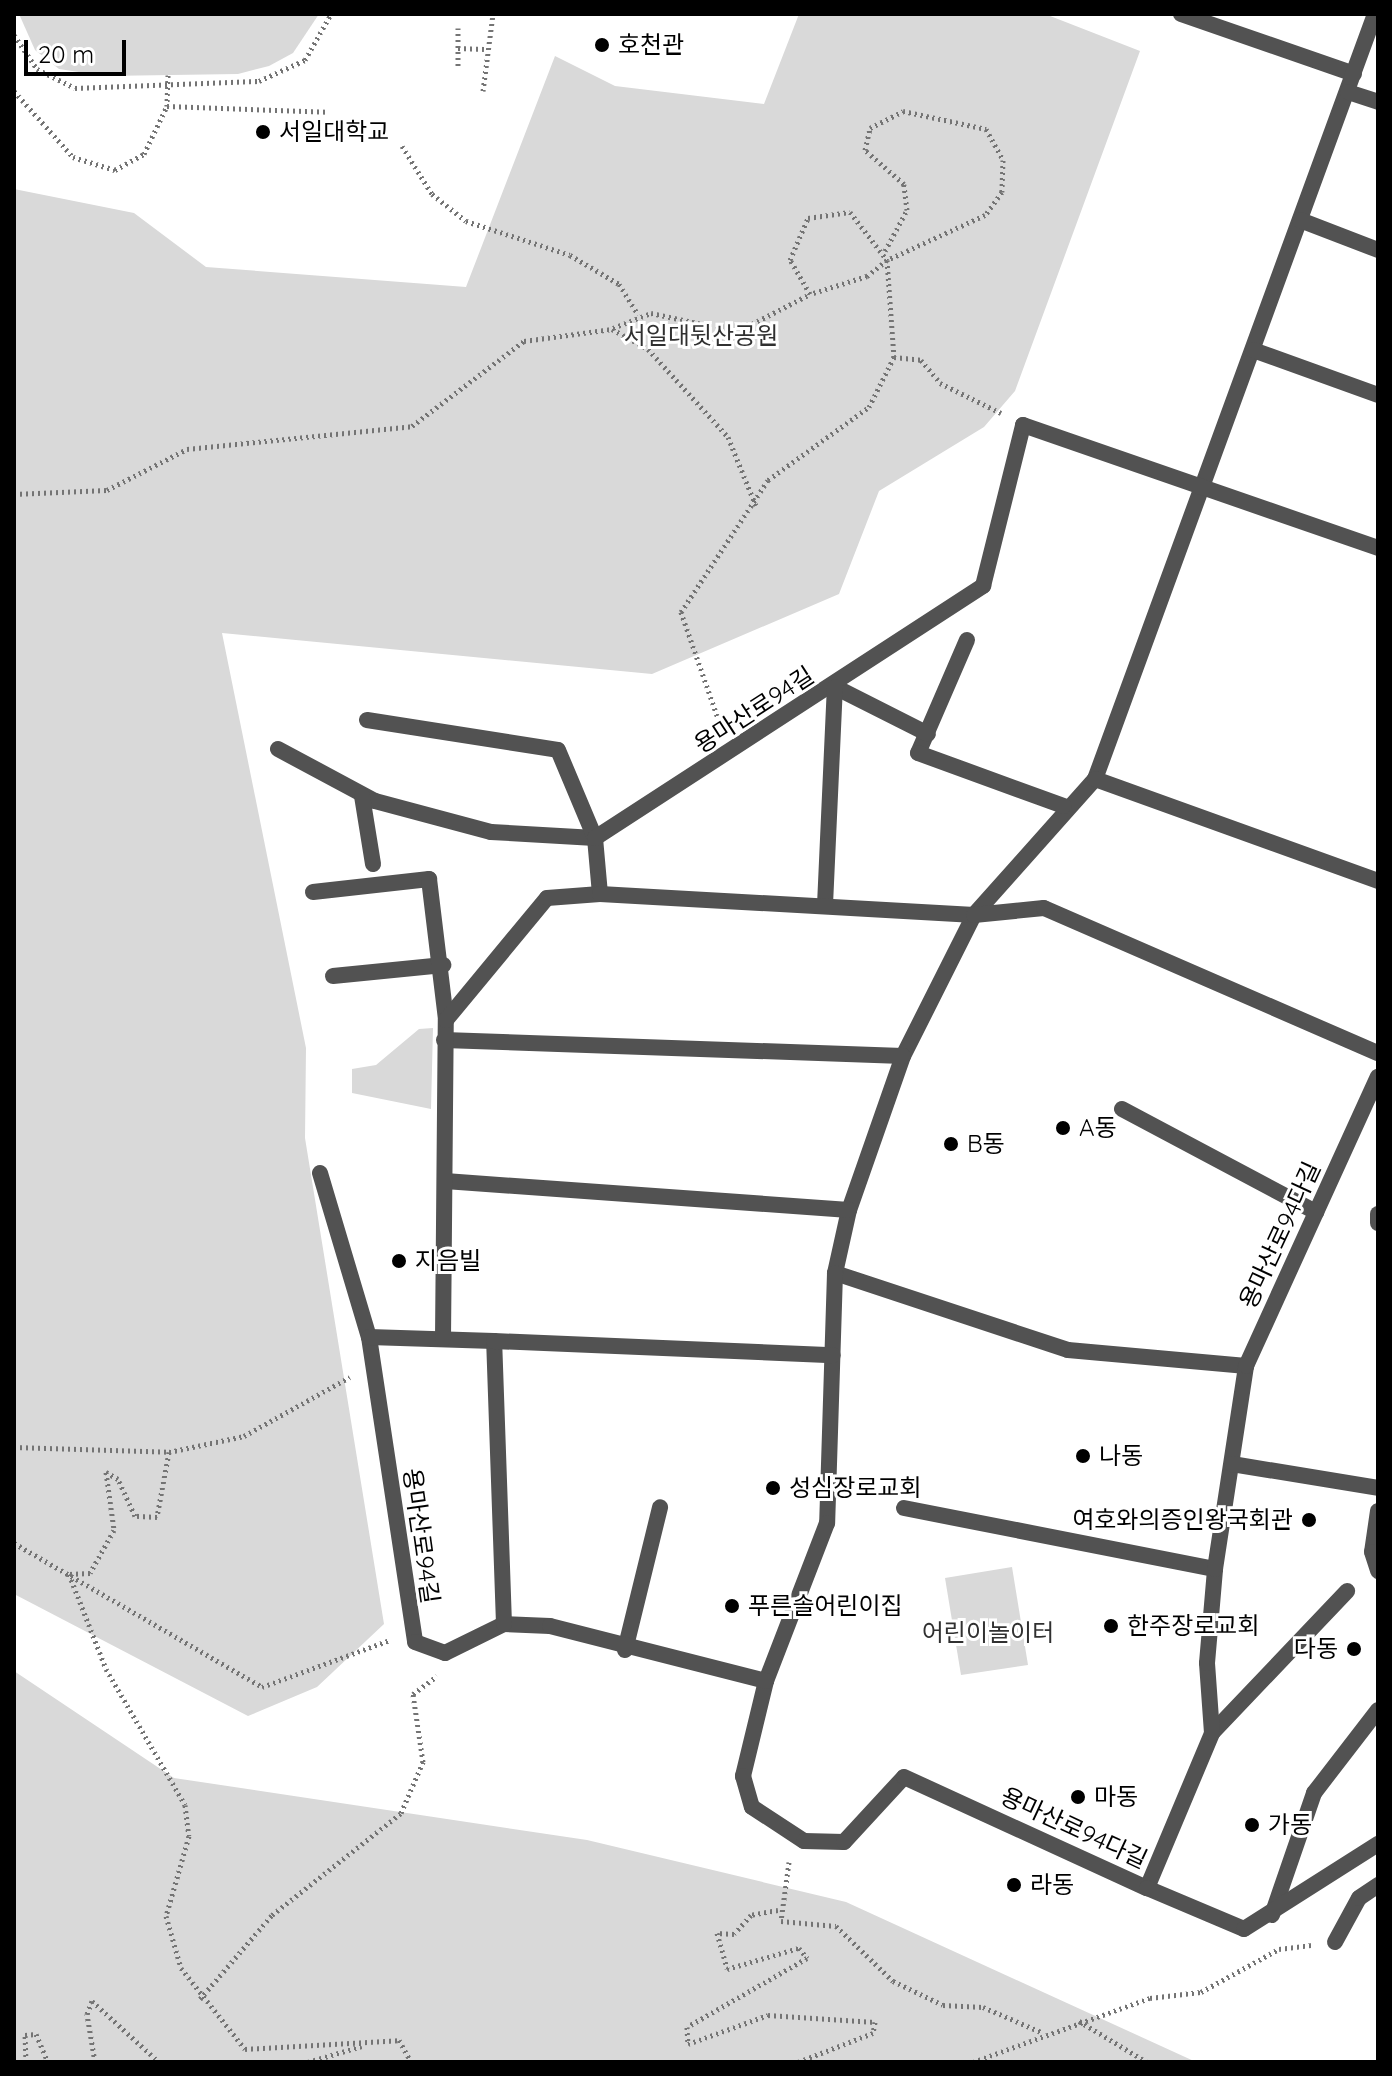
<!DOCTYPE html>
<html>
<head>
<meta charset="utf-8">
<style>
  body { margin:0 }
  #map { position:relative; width:1392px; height:2076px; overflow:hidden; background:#fff; font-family:Quicksand,"Noto Sans KR",sans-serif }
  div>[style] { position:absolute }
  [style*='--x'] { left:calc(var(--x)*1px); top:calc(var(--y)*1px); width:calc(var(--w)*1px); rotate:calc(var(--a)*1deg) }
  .green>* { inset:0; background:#d9d9d9 }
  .path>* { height:5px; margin-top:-2.5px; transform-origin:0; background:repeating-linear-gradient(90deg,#747474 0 2px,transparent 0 6px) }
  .service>* { height:16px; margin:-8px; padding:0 8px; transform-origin:8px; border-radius:8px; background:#525252 }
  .minor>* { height:16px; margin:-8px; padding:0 8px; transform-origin:8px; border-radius:8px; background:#525252 }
  .path-bridge>* { height:5px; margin-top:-2.5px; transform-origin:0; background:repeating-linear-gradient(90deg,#747474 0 2px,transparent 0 6px) }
  .dots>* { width:22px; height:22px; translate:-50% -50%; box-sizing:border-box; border:4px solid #fff; border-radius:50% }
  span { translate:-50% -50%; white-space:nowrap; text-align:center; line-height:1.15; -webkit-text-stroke:6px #fff; paint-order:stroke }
  .poi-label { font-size:24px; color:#000 }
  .left { translate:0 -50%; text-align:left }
  .right { translate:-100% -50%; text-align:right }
  .park-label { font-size:24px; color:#303030 }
  .street-label { font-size:24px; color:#000 }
  .frame { position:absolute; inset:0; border:16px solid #000; pointer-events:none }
  .scale { position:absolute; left:24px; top:40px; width:102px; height:36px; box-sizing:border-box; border:4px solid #000; border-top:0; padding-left:10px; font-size:24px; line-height:28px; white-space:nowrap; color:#000; -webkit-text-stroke:6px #fff; paint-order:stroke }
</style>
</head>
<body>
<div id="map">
  <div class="green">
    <div style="clip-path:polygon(19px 14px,319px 14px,293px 53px,269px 66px,238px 74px,105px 76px,59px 69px,35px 50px)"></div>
    <div style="clip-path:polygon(799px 14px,1045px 14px,1140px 51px,1015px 391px,984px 427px,879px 491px,839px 594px,652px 674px,222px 633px,306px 1048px,305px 1138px,384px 1624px,317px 1687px,248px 1716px,14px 1594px,14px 189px,134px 213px,206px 267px,466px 287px,555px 56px,615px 86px,764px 104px)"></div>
    <div style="clip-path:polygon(433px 1028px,431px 1109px,352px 1093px,352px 1069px,376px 1065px,419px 1029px)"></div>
    <div style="clip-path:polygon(1012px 1567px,1028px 1665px,961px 1675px,945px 1578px)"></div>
    <div style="clip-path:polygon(14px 1671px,174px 1778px,587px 1840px,846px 1902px,1196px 2062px,14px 2062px)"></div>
  </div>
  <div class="path">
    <div style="--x:458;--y:28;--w:38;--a:90"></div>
    <div style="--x:14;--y:35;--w:41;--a:55.9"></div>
    <div style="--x:37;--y:69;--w:42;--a:26.6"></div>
    <div style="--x:75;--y:88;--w:184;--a:-2.2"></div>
    <div style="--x:259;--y:81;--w:51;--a:-24.5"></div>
    <div style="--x:305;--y:60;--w:53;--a:-60.5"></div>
    <div style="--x:458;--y:48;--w:26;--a:2"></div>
    <div style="--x:168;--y:75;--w:31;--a:92"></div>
    <div style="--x:167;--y:106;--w:160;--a:2.1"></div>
    <div style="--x:14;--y:91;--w:89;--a:48.2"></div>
    <div style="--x:73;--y:157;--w:44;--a:17.2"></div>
    <div style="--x:115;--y:170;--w:33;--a:-29"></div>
    <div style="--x:144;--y:154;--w:53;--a:-64.4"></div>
    <div style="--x:483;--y:91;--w:78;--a:-82.6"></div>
    <div style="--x:402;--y:146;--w:57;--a:58"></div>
    <div style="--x:432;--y:194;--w:43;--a:38.5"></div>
    <div style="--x:466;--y:221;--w:109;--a:18.1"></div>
    <div style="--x:570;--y:255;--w:57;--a:30.6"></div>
    <div style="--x:619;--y:284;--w:36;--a:58"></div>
    <div style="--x:850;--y:212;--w:61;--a:52.4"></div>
    <div style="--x:887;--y:260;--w:26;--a:141"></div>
    <div style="--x:867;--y:276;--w:60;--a:162.5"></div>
    <div style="--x:810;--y:294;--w:39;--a:-120"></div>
    <div style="--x:790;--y:260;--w:46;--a:-66.8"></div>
    <div style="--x:808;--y:218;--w:42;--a:-8.1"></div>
    <div style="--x:885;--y:251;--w:47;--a:-61.8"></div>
    <div style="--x:907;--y:210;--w:26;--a:-97"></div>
    <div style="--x:904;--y:184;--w:52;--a:-138.9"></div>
    <div style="--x:865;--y:150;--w:23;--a:-77"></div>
    <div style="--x:870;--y:128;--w:37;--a:-27"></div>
    <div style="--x:903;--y:111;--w:85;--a:12.2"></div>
    <div style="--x:986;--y:129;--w:35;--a:61"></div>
    <div style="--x:1003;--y:160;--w:32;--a:92"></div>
    <div style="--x:1002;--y:192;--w:29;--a:126"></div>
    <div style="--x:985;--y:215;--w:108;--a:155.3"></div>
    <div style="--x:887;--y:260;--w:97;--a:85.9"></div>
    <div style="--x:613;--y:328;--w:41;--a:-21.5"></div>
    <div style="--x:651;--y:313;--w:66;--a:12.2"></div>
    <div style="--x:716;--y:327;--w:36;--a:-5"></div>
    <div style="--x:752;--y:324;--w:65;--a:-27.3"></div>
    <div style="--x:14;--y:494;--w:93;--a:-2.5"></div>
    <div style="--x:107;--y:490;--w:90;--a:-27.1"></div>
    <div style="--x:187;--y:449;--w:226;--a:-5.8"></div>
    <div style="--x:412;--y:426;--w:141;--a:-37.2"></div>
    <div style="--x:524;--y:341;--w:89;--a:-7.8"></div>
    <div style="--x:612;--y:329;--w:41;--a:29.1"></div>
    <div style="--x:648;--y:349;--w:119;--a:47.7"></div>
    <div style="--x:728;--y:437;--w:74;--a:67.9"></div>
    <div style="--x:721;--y:727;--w:122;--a:-109.2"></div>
    <div style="--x:681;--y:612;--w:158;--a:-56.6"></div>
    <div style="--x:768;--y:480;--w:125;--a:-35.9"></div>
    <div style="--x:869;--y:407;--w:56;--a:-63.4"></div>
    <div style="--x:894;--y:357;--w:27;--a:6"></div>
    <div style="--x:921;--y:360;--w:30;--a:50"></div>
    <div style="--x:940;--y:383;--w:68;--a:26.2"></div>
    <div style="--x:14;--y:1447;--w:155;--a:1.8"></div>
    <div style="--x:169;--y:1452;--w:77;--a:-12"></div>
    <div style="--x:244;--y:1436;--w:121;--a:-29.1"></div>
    <div style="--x:14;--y:1543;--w:287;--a:30.1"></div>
    <div style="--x:262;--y:1687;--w:136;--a:-20.2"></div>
    <div style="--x:789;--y:1862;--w:60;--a:97.7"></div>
    <div style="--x:781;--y:1921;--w:55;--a:5.2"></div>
    <div style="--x:836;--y:1926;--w:79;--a:44"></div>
    <div style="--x:893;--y:1981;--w:55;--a:25.6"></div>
    <div style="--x:943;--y:2005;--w:40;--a:2.9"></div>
    <div style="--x:983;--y:2007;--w:63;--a:23.3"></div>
    <div style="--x:778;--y:1910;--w:27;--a:170"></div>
    <div style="--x:751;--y:1915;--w:25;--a:132"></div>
    <div style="--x:734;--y:1934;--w:17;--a:-177"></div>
    <div style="--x:717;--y:1933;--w:37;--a:74"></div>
    <div style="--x:727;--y:1969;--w:75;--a:-16.3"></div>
    <div style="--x:799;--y:1948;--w:13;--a:51"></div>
    <div style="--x:807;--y:1958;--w:138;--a:150.1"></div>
    <div style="--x:687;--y:2027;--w:17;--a:87"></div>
    <div style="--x:688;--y:2044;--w:85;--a:-19.9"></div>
    <div style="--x:768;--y:2015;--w:107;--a:3.7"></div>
    <div style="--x:875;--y:2022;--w:11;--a:100"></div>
    <div style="--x:873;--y:2033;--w:80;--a:158.9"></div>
    <div style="--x:200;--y:1999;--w:111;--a:-49.4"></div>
    <div style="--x:272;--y:1915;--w:164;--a:-38.3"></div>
    <div style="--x:401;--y:1813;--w:56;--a:-66.7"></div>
    <div style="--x:423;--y:1762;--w:69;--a:-98.4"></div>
    <div style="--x:413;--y:1694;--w:30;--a:-37"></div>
    <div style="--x:1079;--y:2021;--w:79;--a:31.1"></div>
    <div style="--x:26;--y:2062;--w:27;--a:-92"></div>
    <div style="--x:25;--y:2035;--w:11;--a:-5"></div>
    <div style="--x:36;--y:2034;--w:30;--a:67"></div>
    <div style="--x:95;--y:2062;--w:49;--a:-99.5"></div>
    <div style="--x:87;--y:2014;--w:14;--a:-69"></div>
    <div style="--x:92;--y:2001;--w:91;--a:42.3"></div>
    <div style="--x:308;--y:2062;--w:56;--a:-16.5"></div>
    <div style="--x:973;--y:2062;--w:188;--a:-19.9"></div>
    <div style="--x:1150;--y:1998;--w:51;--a:-6.7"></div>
    <div style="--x:1201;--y:1992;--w:89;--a:-28.9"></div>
    <div style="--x:1279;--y:1949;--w:34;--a:-7"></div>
  </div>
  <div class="service">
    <div style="--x:278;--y:749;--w:110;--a:28.2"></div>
    <div style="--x:375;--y:801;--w:120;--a:15"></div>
    <div style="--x:491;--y:832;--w:104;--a:3.3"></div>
    <div style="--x:362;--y:796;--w:69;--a:80.8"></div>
    <div style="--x:333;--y:976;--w:111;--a:-5.7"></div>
    <div style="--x:1122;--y:1109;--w:220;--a:28"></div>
    <div style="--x:1378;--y:1214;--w:9;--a:90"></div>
    <div style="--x:835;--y:1273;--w:245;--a:18.3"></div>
    <div style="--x:1068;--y:1350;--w:179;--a:5.1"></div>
    <div style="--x:904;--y:1508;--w:317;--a:11.1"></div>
    <div style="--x:625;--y:1650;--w:147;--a:-76.2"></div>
    <div style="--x:1212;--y:1733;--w:196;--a:-46.4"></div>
    <div style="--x:1272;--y:1915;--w:129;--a:-71"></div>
    <div style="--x:1314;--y:1793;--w:105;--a:-52.4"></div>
    <div style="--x:1335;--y:1942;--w:50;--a:-61.4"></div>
    <div style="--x:1359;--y:1898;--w:23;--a:-34"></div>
  </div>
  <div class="minor">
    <div style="--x:1181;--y:14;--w:183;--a:19.1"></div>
    <div style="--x:1375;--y:14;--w:815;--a:110.1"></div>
    <div style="--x:1095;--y:779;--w:182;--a:131.7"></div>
    <div style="--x:974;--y:915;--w:158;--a:116.7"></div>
    <div style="--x:903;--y:1056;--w:163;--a:109.3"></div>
    <div style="--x:849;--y:1210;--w:65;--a:102.5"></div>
    <div style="--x:835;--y:1273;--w:250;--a:91.8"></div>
    <div style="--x:827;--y:1523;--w:169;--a:111.1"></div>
    <div style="--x:766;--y:1681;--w:98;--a:103.6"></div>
    <div style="--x:743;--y:1776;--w:32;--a:74"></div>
    <div style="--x:752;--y:1807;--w:62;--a:33.2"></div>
    <div style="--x:804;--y:1841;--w:40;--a:1.4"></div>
    <div style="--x:844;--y:1842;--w:88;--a:-47.3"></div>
    <div style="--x:904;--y:1777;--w:267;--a:24.6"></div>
    <div style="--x:1147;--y:1888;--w:168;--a:-67.2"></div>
    <div style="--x:1212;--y:1733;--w:70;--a:-94.1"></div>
    <div style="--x:1207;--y:1663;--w:94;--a:-85.1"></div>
    <div style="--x:1215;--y:1569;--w:205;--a:-81.3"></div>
    <div style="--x:1246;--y:1366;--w:318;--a:-65.5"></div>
    <div style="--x:1348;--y:92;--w:32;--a:18"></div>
    <div style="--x:1300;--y:220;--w:84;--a:21"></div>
    <div style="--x:1253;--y:350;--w:133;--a:19.8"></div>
    <div style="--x:967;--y:640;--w:123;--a:113.4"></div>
    <div style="--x:918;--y:753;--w:155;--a:20"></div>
    <div style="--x:835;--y:687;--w:104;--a:26.8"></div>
    <div style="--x:367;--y:720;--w:193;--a:8.9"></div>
    <div style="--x:558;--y:750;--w:95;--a:67.2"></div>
    <div style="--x:595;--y:838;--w:56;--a:84.9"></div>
    <div style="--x:1095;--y:779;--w:301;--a:19.8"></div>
    <div style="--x:595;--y:838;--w:463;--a:-33"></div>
    <div style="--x:983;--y:586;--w:166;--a:-76"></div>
    <div style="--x:1023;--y:425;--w:376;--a:19.1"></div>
    <div style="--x:313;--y:892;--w:117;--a:-6.4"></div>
    <div style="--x:429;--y:879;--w:142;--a:83.1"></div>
    <div style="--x:825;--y:905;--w:218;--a:-87.4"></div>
    <div style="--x:444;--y:1040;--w:459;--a:2"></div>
    <div style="--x:320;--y:1173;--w:171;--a:73.4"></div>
    <div style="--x:369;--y:1337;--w:308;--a:81.4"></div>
    <div style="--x:415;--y:1642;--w:32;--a:20"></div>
    <div style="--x:445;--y:1653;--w:66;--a:-26.2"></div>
    <div style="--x:504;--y:1624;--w:46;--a:2.5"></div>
    <div style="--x:550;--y:1626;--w:223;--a:14.3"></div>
    <div style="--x:445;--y:1181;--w:405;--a:4.1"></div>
    <div style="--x:369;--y:1337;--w:125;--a:1.8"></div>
    <div style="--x:443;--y:1339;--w:319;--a:-89.5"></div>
    <div style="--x:446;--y:1020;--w:158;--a:-50.4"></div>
    <div style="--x:547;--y:898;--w:53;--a:-4.3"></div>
    <div style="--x:600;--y:894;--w:375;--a:3.2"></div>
    <div style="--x:974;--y:915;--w:70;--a:-5.7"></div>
    <div style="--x:1044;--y:908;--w:364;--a:23.5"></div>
    <div style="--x:1232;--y:1464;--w:148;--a:9.3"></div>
    <div style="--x:1378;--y:1511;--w:41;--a:98.3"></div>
    <div style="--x:1372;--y:1552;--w:20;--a:72"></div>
    <div style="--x:504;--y:1624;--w:283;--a:-92"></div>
    <div style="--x:494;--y:1341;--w:339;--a:2.4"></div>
    <div style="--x:1147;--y:1888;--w:105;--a:22.9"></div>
    <div style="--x:1244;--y:1929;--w:159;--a:-32.4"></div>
  </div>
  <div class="path-bridge">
    <div style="--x:169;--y:1452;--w:66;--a:100.5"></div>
    <div style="--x:157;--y:1517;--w:22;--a:-177"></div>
    <div style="--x:135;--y:1516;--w:41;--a:-114.7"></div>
    <div style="--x:118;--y:1479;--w:14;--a:-150"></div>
    <div style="--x:106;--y:1472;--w:59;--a:82.1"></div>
    <div style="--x:114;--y:1530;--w:49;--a:119.2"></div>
    <div style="--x:90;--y:1573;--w:21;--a:177"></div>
    <div style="--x:69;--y:1574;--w:102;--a:68.7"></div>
    <div style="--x:106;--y:1669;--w:157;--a:59.8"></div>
    <div style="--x:185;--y:1805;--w:31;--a:83"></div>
    <div style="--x:189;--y:1836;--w:83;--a:106"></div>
    <div style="--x:166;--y:1916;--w:54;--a:73.9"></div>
    <div style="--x:181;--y:1968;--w:103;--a:51.7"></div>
    <div style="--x:245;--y:2049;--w:154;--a:-3.3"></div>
    <div style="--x:399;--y:2040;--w:25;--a:61"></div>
  </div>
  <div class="dots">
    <div style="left:602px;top:45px;background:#000"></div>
    <div style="left:263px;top:132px;background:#000"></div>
    <div style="left:1063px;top:1128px;background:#000"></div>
    <div style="left:951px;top:1144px;background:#000"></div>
    <div style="left:399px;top:1261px;background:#000"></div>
    <div style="left:1083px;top:1456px;background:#000"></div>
    <div style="left:773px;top:1488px;background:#000"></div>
    <div style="left:1309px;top:1520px;background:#000"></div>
    <div style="left:732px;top:1606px;background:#000"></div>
    <div style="left:1111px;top:1626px;background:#000"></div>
    <div style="left:1354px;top:1649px;background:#000"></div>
    <div style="left:1078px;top:1797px;background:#000"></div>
    <div style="left:1252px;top:1825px;background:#000"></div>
    <div style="left:1014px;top:1885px;background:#000"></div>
  </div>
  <div class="poi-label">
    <span class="left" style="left:618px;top:45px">호천관</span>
    <span class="left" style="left:279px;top:132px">서일대학교</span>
    <span class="left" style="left:1079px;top:1128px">A동</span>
    <span class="left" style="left:967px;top:1144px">B동</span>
    <span class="left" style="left:415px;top:1261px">지음빌</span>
    <span class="left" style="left:1099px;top:1456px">나동</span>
    <span class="left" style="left:789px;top:1488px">성심장로교회</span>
    <span class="right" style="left:1293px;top:1520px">여호와의증인왕국회관</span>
    <span class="left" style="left:748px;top:1606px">푸른솔어린이집</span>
    <span class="left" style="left:1127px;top:1626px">한주장로교회</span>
    <span class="right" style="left:1338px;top:1649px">다동</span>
    <span class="left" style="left:1094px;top:1797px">마동</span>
    <span class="left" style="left:1268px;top:1825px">가동</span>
    <span class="left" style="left:1030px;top:1885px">라동</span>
  </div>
  <div class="park-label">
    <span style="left:701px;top:336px">서일대뒷산공원</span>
    <span style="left:988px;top:1633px">어린이놀이터</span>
  </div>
  <div class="street-label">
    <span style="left:754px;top:710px;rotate:-33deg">용마산로94길</span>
    <span style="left:1280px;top:1235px;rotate:-65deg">용마산로94다길</span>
    <span style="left:421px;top:1536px;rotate:82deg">용마산로94길</span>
    <span style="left:1074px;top:1828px;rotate:25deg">용마산로94다길</span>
  </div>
  <div class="frame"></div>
  <div class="scale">20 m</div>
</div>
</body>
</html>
